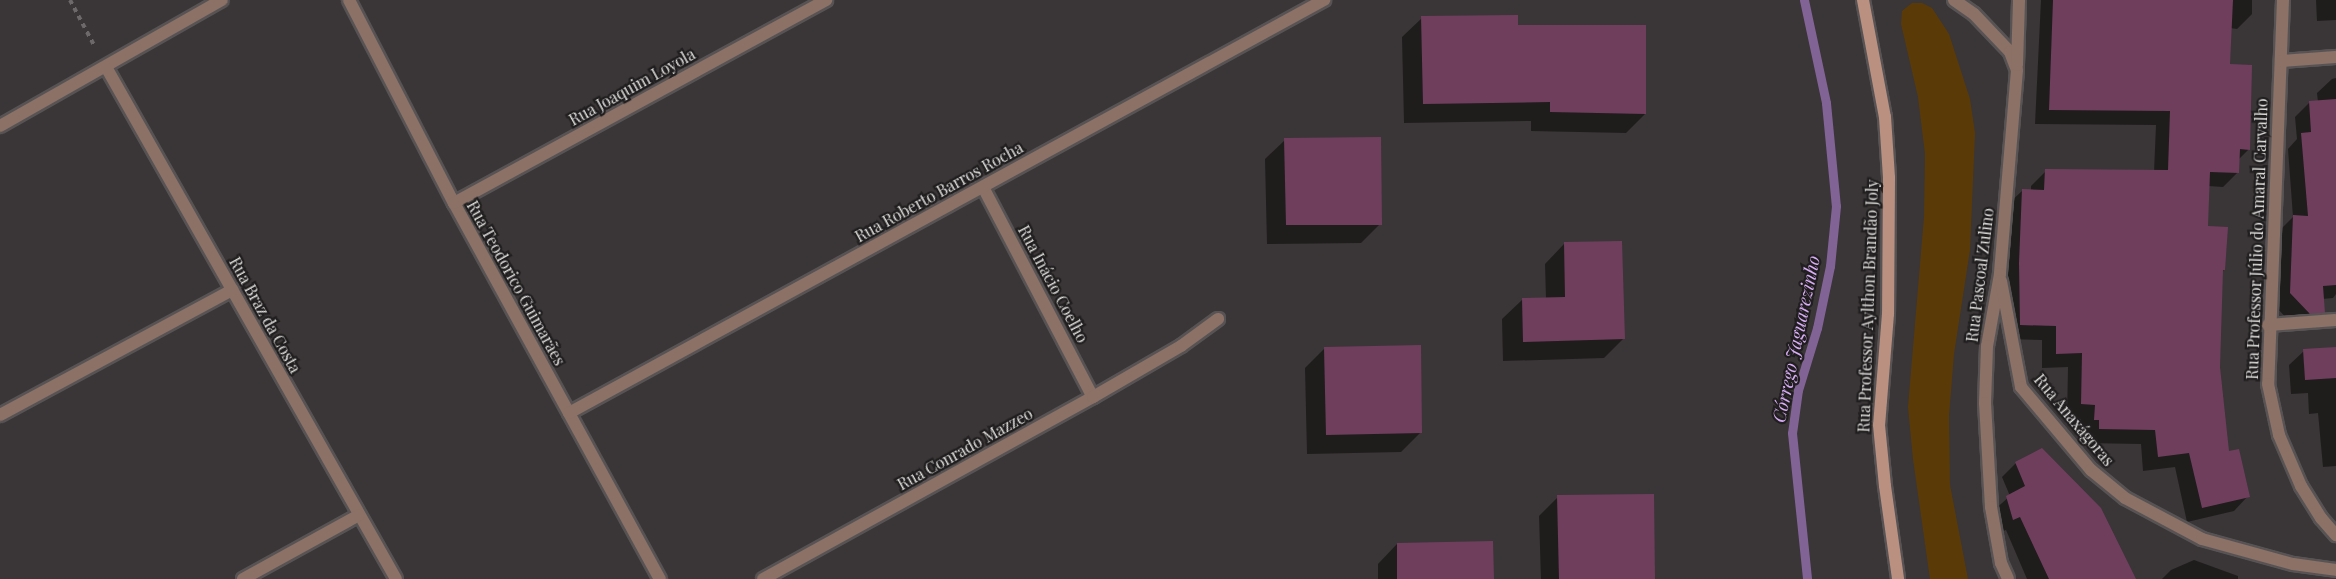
<!DOCTYPE html>
<html>
<head>
<meta charset="utf-8">
<style>
  body { margin:0 }
  #map { position:relative; width:2336px; height:579px; overflow:hidden; background:#3a3536; font-family:"Playfair Display",serif }
  div>[style] { position:absolute }
  [style*='--x'] { left:calc(var(--x)*1px); top:calc(var(--y)*1px); width:calc(var(--w)*1px); rotate:calc(var(--a)*1deg) }
  .green>* { inset:0; background:#5a3b08 }
  .shadow>* { inset:0; background:#0007 }
  .stream>* { height:9px; margin:-4.5px; padding:0 4.5px; transform-origin:4.5px; border-radius:4.5px; background:#816395 }
  .building>* { inset:0; background:#6f3e5d }
  .path>* { height:4px; margin-top:-2px; transform-origin:0; background:repeating-linear-gradient(90deg,#6d696a 0 4.5px,transparent 0 9px) }
  .roads { filter:drop-shadow(2px 0 #585354) drop-shadow(-2px 0 #585354) drop-shadow(0 2px #585354) drop-shadow(0 -2px #585354) }
  .street>* { height:12px; margin:-6px; padding:0 6px; transform-origin:6px; border-radius:6px; background:#8b7166 }
  .secondary>* { height:12px; margin:-6px; padding:0 6px; transform-origin:6px; border-radius:6px; background:#ba9180 }
  span { translate:-50% -50%; white-space:nowrap; text-align:center; line-height:1.15; -webkit-text-stroke:4.5px #201e1e; paint-order:stroke }
  .street-label { font-size:16px; color:#e0dddd }
  .water-label { font-size:18px; color:#d8acf6; font-style:italic }
</style>
</head>
<body>
<div id="map">
  <div class="green">
    <div style="clip-path:polygon(1912px 3px,1922px 3px,1932px 8px,1949px 34px,1970px 99px,1975px 133px,1970px 250px,1954px 354px,1949px 416px,1950px 485px,1968px 579px,1930px 579px,1913px 459px,1908px 407px,1924px 217px,1925px 154px,1918px 97px,1901px 24px,1902px 11px)"></div>
  </div>
  <div class="shadow">
    <div style="clip-path:polygon(2041px 0,2252px 0,2252px 14px,2237px 29px,2230px 28px,2228px 65px,2249px 149px,2239px 159px,2238px 172px,2223px 187px,2208px 186px,2207px 228px,2224px 270px,2221px 272px,2219px 368px,2228px 453px,2248px 496px,2234px 511px,2187px 522px,2175px 467px,2143px 471px,2141px 444px,2085px 443px,2085px 434px,2081px 434px,2081px 419px,2067px 418px,2068px 367px,2042px 368px,2042px 340px,2006px 339px,2005px 279px,2007px 205px,2022px 191px,2031px 191px,2031px 186px,2046px 171px,2154px 172px,2156px 125px,2035px 124px)"></div>
    <div style="clip-path:polygon(2316px 0,2336px 0,2336px 20px,2317px 21px)"></div>
    <div style="clip-path:polygon(1422px 18px,1516px 27px,1645px 114px,1626px 133px,1531px 131px,1531px 121px,1404px 123px,1402px 37px)"></div>
    <div style="clip-path:polygon(2336px 78px,2336px 294px,2333px 298px,2322px 299px,2323px 312px,2309px 326px,2295px 327px,2276px 307px,2279px 231px,2293px 217px,2288px 149px,2297px 139px,2295px 117px,2309px 103px,2318px 102px,2317px 93px,2332px 79px)"></div>
    <div style="clip-path:polygon(1285px 140px,1380px 224px,1361px 243px,1267px 244px,1265px 159px)"></div>
    <div style="clip-path:polygon(1564px 244px,1623px 339px,1604px 358px,1503px 361px,1502px 319px,1522px 300px,1546px 299px,1545px 264px)"></div>
    <div style="clip-path:polygon(1325px 348px,1421px 432px,1401px 452px,1307px 454px,1305px 368px)"></div>
    <div style="clip-path:polygon(2336px 349px,2336px 466px,2323px 467px,2318px 413px,2309px 414px,2308px 393px,2291px 394px,2289px 365px,2304px 351px)"></div>
    <div style="clip-path:polygon(2016px 463px,2134px 579px,2027px 579px,2006px 530px,1999px 533px,1993px 511px,2010px 496px,2002px 477px)"></div>
    <div style="clip-path:polygon(1558px 497px,1654px 579px,1541px 579px,1539px 516px)"></div>
    <div style="clip-path:polygon(1397px 544px,1492px 579px,1378px 579px,1378px 564px)"></div>
    <div style="clip-path:polygon(2194px 560px,2238px 576px,2238px 579px,2162px 579px,2171px 570px)"></div>
  </div>
  <div class="stream">
    <div style="--x:1804;--y:0;--w:105;--a:77.9"></div>
    <div style="--x:1826;--y:103;--w:103;--a:84.5"></div>
    <div style="--x:1836;--y:206;--w:60;--a:95.7"></div>
    <div style="--x:1830;--y:266;--w:63;--a:101.8"></div>
    <div style="--x:1817;--y:328;--w:65;--a:107"></div>
    <div style="--x:1798;--y:390;--w:43;--a:97.9"></div>
    <div style="--x:1792;--y:433;--w:147;--a:84.1"></div>
  </div>
  <div class="building">
    <div style="clip-path:polygon(2053px 0,2233px 0,2230px 64px,2252px 65px,2250px 150px,2240px 149px,2239px 173px,2210px 172px,2208px 226px,2228px 227px,2225px 270px,2223px 270px,2220px 367px,2229px 451px,2239px 449px,2250px 497px,2202px 508px,2189px 453px,2158px 457px,2155px 430px,2099px 429px,2099px 420px,2094px 420px,2095px 405px,2081px 404px,2082px 353px,2056px 354px,2056px 326px,2020px 325px,2019px 263px,2022px 189px,2044px 190px,2045px 169px,2168px 170px,2170px 111px,2049px 110px)"></div>
    <div style="clip-path:polygon(1518px 15px,1518px 25px,1646px 25px,1646px 114px,1550px 112px,1550px 102px,1423px 104px,1421px 16px)"></div>
    <div style="clip-path:polygon(2336px 99px,2336px 285px,2323px 286px,2325px 313px,2310px 314px,2290px 293px,2293px 215px,2308px 216px,2301px 133px,2311px 132px,2309px 101px)"></div>
    <div style="clip-path:polygon(1381px 137px,1382px 225px,1286px 225px,1284px 138px)"></div>
    <div style="clip-path:polygon(1622px 241px,1625px 339px,1523px 342px,1522px 298px,1565px 297px,1564px 242px)"></div>
    <div style="clip-path:polygon(1421px 345px,1422px 433px,1326px 435px,1324px 347px)"></div>
    <div style="clip-path:polygon(2336px 347px,2336px 378px,2305px 380px,2303px 349px)"></div>
    <div style="clip-path:polygon(2042px 448px,2101px 508px,2136px 579px,2049px 579px,2020px 517px,2013px 520px,2006px 496px,2025px 486px,2015px 462px)"></div>
    <div style="clip-path:polygon(1654px 494px,1655px 579px,1559px 579px,1557px 495px)"></div>
    <div style="clip-path:polygon(1493px 541px,1494px 579px,1397px 579px,1397px 543px)"></div>
  </div>
  <div class="path">
    <div style="--x:70;--y:0;--w:53;--a:62"></div>
  </div>
  <div class="roads">
    <div class="street">
      <div style="--x:349;--y:0;--w:229;--a:62.7"></div>
      <div style="--x:454;--y:203;--w:429;--a:61.3"></div>
      <div style="--x:1954;--y:0;--w:24;--a:35"></div>
      <div style="--x:1974;--y:14;--w:52;--a:46.5"></div>
      <div style="--x:2010;--y:52;--w:19;--a:69"></div>
      <div style="--x:2017;--y:70;--w:205;--a:94.8"></div>
      <div style="--x:2000;--y:274;--w:73;--a:100.2"></div>
      <div style="--x:1987;--y:346;--w:57;--a:92"></div>
      <div style="--x:1985;--y:403;--w:104;--a:86.7"></div>
      <div style="--x:1991;--y:507;--w:57;--a:79.9"></div>
      <div style="--x:2001;--y:563;--w:17;--a:66"></div>
      <div style="--x:2283;--y:0;--w:384;--a:92.2"></div>
      <div style="--x:2268;--y:384;--w:52;--a:77.8"></div>
      <div style="--x:2279;--y:435;--w:56;--a:66.7"></div>
      <div style="--x:2301;--y:486;--w:38;--a:58"></div>
      <div style="--x:2321;--y:518;--w:23;--a:49"></div>
      <div style="--x:2281;--y:61;--w:55;--a:-4.2"></div>
      <div style="--x:2017;--y:65;--w:65;--a:-88.2"></div>
      <div style="--x:106;--y:67;--w:588;--a:60.47"></div>
      <div style="--x:0;--y:126;--w:255;--a:-29.6"></div>
      <div style="--x:983;--y:187;--w:237;--a:62.4"></div>
      <div style="--x:454;--y:203;--w:424;--a:-28.6"></div>
      <div style="--x:2001;--y:281;--w:108;--a:79.3"></div>
      <div style="--x:2021;--y:387;--w:109;--a:49.9"></div>
      <div style="--x:2091;--y:470;--w:44;--a:39.5"></div>
      <div style="--x:2125;--y:498;--w:87;--a:28"></div>
      <div style="--x:2202;--y:539;--w:94;--a:15.4"></div>
      <div style="--x:2293;--y:564;--w:43;--a:7.9"></div>
      <div style="--x:2268;--y:325;--w:68;--a:-4.2"></div>
      <div style="--x:569;--y:413;--w:861;--a:-28.68"></div>
      <div style="--x:0;--y:415;--w:264;--a:-28.3"></div>
      <div style="--x:243;--y:579;--w:132;--a:-28.9"></div>
      <div style="--x:763;--y:579;--w:377;--a:-28.9"></div>
      <div style="--x:1093;--y:397;--w:102;--a:-30.1"></div>
      <div style="--x:1181;--y:346;--w:46;--a:-36.1"></div>
    </div>
    <div class="secondary">
      <div style="--x:1863;--y:0;--w:119;--a:79.4"></div>
      <div style="--x:1885;--y:117;--w:61;--a:86.2"></div>
      <div style="--x:1889;--y:178;--w:136;--a:90.4"></div>
      <div style="--x:1888;--y:314;--w:111;--a:94.6"></div>
      <div style="--x:1879;--y:425;--w:61;--a:84.4"></div>
      <div style="--x:1885;--y:486;--w:94;--a:82"></div>
    </div>
  </div>
  <div class="street-label">
    <span style="left:632px;top:87px;rotate:-29deg">Rua Joaquim Loyola</span>
    <span style="left:939px;top:192px;rotate:-29deg">Rua Roberto Barros Rocha</span>
    <span style="left:2257px;top:239px;rotate:-88deg">Rua Professor Júlio do Amaral Carvalho</span>
    <span style="left:1980px;top:275px;rotate:-83deg">Rua Pascoal Zulino</span>
    <span style="left:516px;top:283px;rotate:61deg">Rua Teodorico Guimarães</span>
    <span style="left:1053px;top:284px;rotate:62deg">Rua Inácio Coelho</span>
    <span style="left:1868px;top:306px;rotate:-88deg">Rua Professor Aylthon Brandão Joly</span>
    <span style="left:265px;top:315px;rotate:61deg">Rua Braz da Costa</span>
    <span style="left:2074px;top:420px;rotate:50deg">Rua Anaxágoras</span>
    <span style="left:965px;top:449px;rotate:-29deg">Rua Conrado Mazzeo</span>
  </div>
  <div class="water-label">
    <span style="left:1796px;top:339px;rotate:-78deg">Córrego Jaguarezinho</span>
  </div>
</div>
</body>
</html>
